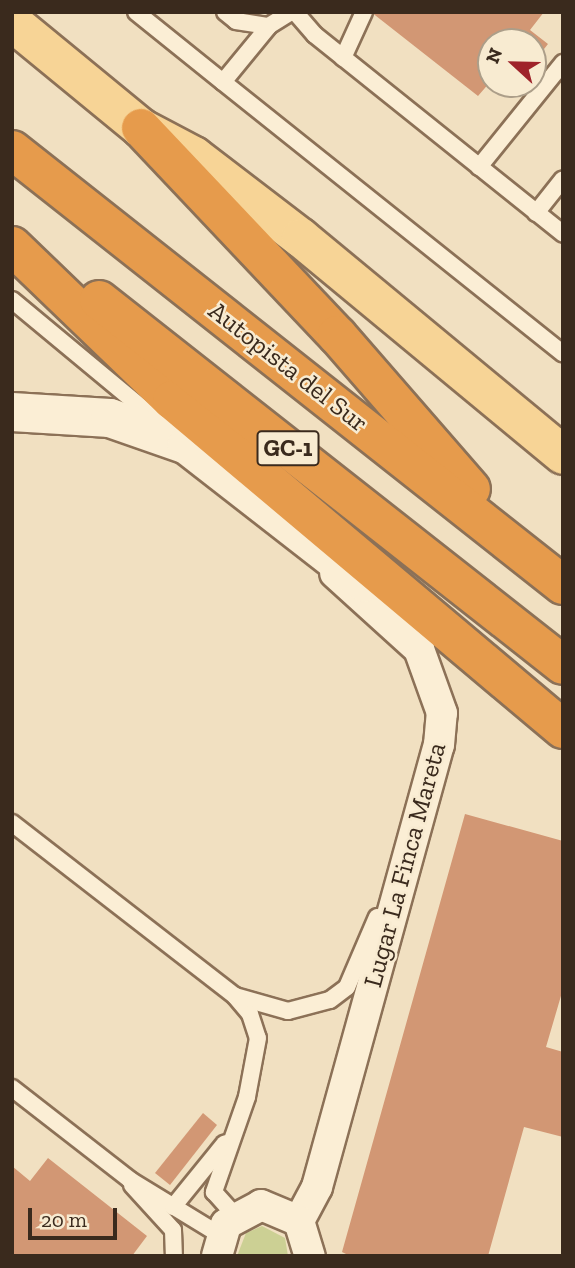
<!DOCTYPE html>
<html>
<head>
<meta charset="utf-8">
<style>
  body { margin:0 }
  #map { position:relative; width:575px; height:1268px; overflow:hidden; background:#f1e0c1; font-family:"Zilla Slab",serif }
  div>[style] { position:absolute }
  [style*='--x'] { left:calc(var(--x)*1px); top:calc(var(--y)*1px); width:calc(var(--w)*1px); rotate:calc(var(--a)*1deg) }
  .green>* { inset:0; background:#ccd094 }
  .building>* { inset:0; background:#d29774 }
  .roads { filter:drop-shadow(2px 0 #8c7157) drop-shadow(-2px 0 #8c7157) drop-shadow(0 2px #8c7157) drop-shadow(0 -2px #8c7157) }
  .lane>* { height:16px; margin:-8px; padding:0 8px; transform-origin:8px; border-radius:8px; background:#fbeed5 }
  .street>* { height:30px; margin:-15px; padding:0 15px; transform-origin:15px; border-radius:15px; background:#fbeed5 }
  .secondary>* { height:38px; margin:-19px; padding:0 19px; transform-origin:19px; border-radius:19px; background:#fbeed5 }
  .primary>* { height:38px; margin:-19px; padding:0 19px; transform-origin:19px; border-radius:19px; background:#f7d496 }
  .highway>* { height:38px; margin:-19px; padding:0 19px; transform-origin:19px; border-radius:19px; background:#e69b4c }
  span { translate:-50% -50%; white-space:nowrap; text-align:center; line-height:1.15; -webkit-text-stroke:5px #f8ebd1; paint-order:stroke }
  .shield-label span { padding:2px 5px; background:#f8ebd1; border:2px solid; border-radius:5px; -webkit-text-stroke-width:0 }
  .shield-label { font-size:24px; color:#3a2a1d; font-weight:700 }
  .street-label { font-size:26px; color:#3a2a1d }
  .frame { position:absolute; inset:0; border:14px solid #3a2a1d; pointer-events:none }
  .north { position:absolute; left:477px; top:28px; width:70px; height:70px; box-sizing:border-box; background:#f8ebd1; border:2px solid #ac9e89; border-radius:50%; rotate:292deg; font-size:19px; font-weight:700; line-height:28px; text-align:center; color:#3a2a1d }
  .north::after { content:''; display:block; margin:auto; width:24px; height:32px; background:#9f232a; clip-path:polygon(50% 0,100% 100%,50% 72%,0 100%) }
  .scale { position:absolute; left:28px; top:1208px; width:89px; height:32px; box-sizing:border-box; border:4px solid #3a2a1d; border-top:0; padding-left:9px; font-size:21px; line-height:24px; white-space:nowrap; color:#3a2a1d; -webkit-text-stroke:5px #f8ebd1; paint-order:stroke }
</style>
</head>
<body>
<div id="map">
  <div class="green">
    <div style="clip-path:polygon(262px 1226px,285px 1238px,288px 1256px,237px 1256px,246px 1233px)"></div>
  </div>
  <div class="building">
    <div style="clip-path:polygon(371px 12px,544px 12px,530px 30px,548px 44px,533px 63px,533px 42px,491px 42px,491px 81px,478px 96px)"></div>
    <div style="clip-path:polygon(465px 814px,563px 841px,563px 989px,546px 1047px,563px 1052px,563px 1137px,524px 1127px,488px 1256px,350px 1256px,342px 1252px)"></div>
    <div style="clip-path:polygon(203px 1113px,217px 1125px,170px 1185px,155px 1173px)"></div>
    <div style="clip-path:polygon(48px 1158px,147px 1236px,132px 1256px,12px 1256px,12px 1166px,30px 1181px)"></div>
  </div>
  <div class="roads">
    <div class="lane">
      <div style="--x:136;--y:12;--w:112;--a:38.8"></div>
      <div style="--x:225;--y:12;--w:14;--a:39"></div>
      <div style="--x:236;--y:21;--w:33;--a:9"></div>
      <div style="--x:291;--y:12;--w:26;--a:148"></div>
      <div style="--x:269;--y:26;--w:72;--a:129.4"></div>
      <div style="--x:223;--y:82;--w:435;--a:38.6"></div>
      <div style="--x:295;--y:12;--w:30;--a:49"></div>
      <div style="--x:315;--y:35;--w:318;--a:38.7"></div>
      <div style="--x:343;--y:58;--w:51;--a:-65.5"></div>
      <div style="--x:479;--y:167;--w:134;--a:-51.1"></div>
      <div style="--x:536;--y:213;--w:43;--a:-51.5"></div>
      <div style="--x:12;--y:300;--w:190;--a:39.7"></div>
      <div style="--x:12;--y:823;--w:282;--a:37.8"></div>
      <div style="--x:235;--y:996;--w:55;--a:15.8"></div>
      <div style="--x:288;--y:1011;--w:43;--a:-14.7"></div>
      <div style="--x:330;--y:1000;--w:21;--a:-37"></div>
      <div style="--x:347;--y:987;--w:76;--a:-66.8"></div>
      <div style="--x:235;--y:996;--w:23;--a:50"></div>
      <div style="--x:250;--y:1014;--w:25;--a:72"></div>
      <div style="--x:258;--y:1038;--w:60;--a:100.6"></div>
      <div style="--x:247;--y:1097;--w:101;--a:109.2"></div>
      <div style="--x:214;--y:1192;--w:31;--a:48"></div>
      <div style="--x:12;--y:1088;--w:150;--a:37.9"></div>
      <div style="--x:130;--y:1180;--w:105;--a:31.4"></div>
      <div style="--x:132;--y:1185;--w:61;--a:47.7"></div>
      <div style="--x:173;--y:1230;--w:26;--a:88"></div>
      <div style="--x:173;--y:1207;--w:82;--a:-50.9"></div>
    </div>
    <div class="street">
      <div style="--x:299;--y:1221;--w:38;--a:-62"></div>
      <div style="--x:317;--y:1187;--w:459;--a:-74.6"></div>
      <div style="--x:439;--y:745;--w:32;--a:-85"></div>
      <div style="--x:442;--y:713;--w:68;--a:-109.8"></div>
      <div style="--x:419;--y:649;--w:113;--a:-137.9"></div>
      <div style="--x:217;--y:1256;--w:33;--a:-74"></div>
      <div style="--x:226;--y:1224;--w:40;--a:-28"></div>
      <div style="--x:261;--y:1205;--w:41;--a:22.8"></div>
      <div style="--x:299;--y:1221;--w:37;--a:73"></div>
    </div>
    <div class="secondary">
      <div style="--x:12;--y:412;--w:98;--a:3.5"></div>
      <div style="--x:110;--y:418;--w:82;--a:19.3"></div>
      <div style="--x:187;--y:445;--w:224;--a:37.9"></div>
    </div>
    <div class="primary">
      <div style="--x:12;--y:22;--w:167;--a:39.4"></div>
      <div style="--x:141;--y:128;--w:60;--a:27.8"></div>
      <div style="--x:194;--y:156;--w:135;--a:37.5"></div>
      <div style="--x:301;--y:238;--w:340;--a:39.6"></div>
    </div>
    <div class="highway">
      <div style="--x:141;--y:128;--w:285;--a:46.6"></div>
      <div style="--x:337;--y:335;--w:204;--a:49"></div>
      <div style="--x:12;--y:150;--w:702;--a:38.29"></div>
      <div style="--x:12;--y:246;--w:222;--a:43.9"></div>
      <div style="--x:172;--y:400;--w:511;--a:40.08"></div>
      <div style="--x:99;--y:300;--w:590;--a:38.19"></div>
    </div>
  </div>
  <div class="shield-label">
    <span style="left:288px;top:448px">GC-1</span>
  </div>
  <div class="street-label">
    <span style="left:288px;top:367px;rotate:38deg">Autopista del Sur</span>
    <span style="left:405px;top:865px;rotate:-75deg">Lugar La Finca Mareta</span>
  </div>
  <div class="frame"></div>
  <div class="north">N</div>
  <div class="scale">20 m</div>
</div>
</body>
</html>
